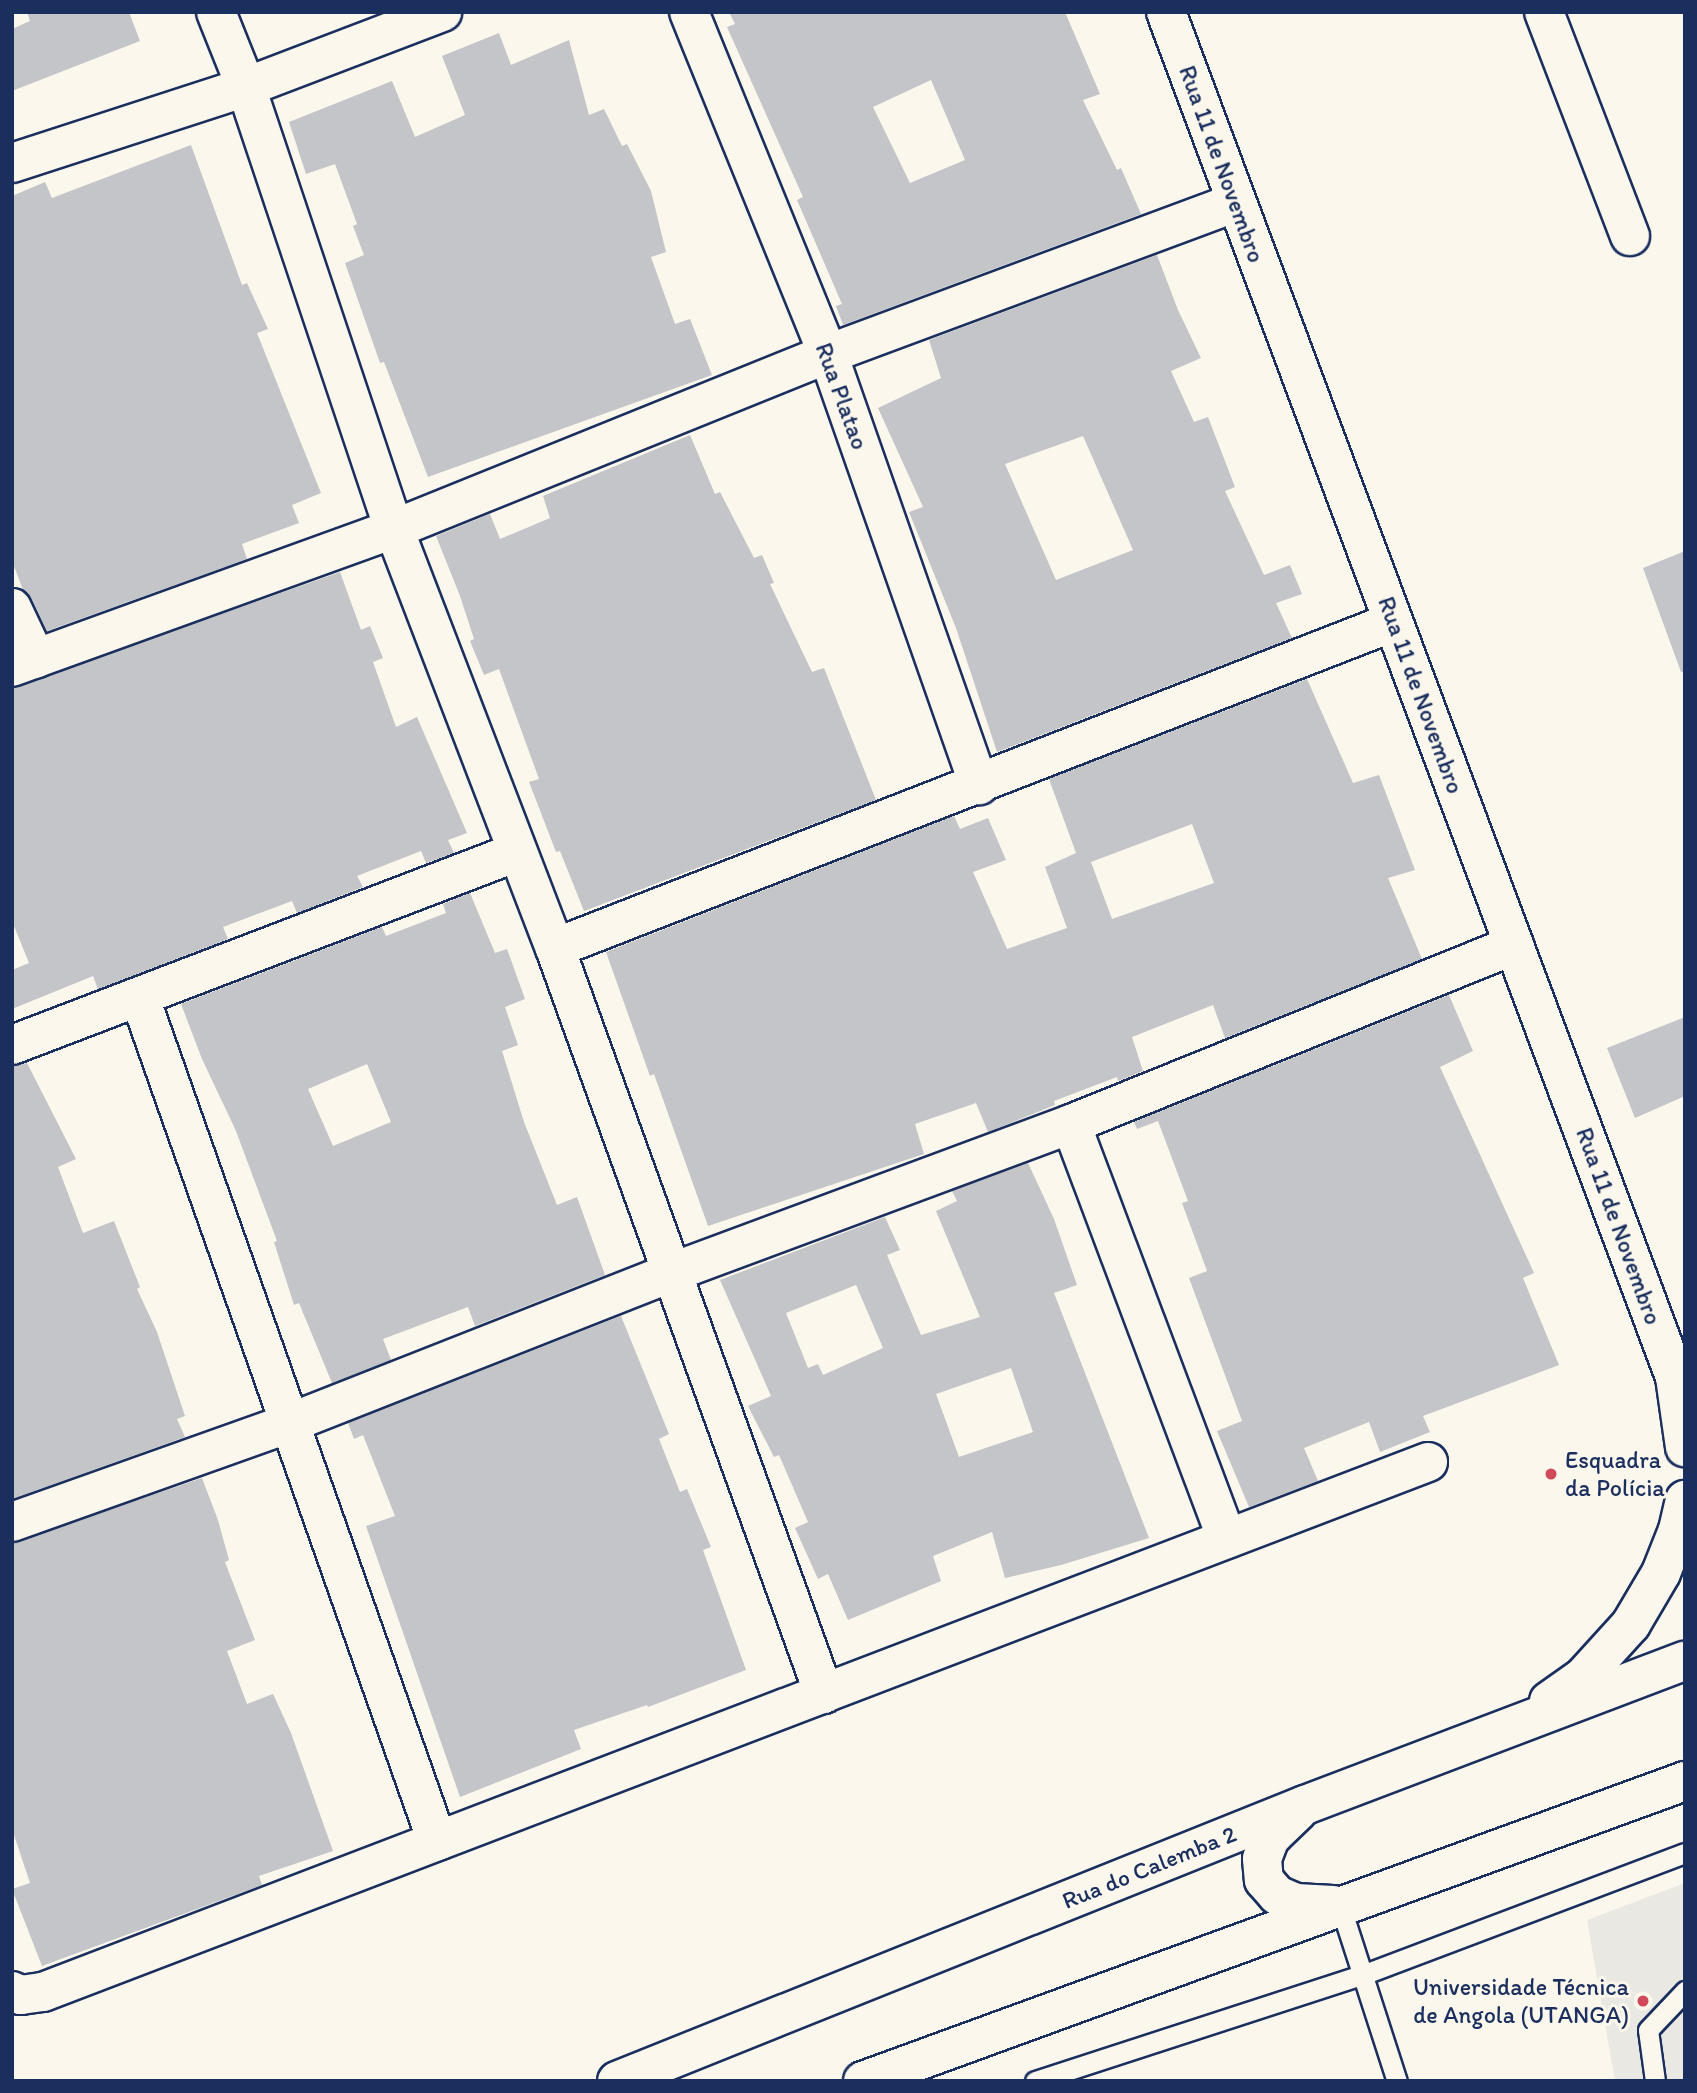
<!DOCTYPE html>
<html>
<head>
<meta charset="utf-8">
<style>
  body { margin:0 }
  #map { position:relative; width:1697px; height:2093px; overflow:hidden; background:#fbf7ec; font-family:Itim,sans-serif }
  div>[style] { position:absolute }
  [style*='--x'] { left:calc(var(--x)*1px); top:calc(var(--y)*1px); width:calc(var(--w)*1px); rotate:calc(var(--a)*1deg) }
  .built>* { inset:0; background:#eae8e2 }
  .building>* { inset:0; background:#c3c5c9 }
  .roads { filter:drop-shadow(2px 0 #1b2f5e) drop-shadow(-2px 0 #1b2f5e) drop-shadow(0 2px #1b2f5e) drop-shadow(0 -2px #1b2f5e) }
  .service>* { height:19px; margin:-9.5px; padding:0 9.5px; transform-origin:9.5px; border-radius:9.5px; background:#fbf7ec }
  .minor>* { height:38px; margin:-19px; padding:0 19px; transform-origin:19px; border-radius:19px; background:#fbf7ec }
  .secondary>* { height:38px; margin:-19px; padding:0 19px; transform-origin:19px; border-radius:19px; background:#fbf7ec }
  .dots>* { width:19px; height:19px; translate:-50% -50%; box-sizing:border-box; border:4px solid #fbf7ec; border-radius:50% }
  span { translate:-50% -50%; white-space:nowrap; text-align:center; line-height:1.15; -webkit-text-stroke:6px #fbf7ec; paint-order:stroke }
  .street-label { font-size:24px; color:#1b2f5e }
  .poi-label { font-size:24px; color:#1b2f5e }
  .left { translate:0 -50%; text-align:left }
  .right { translate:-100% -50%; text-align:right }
  .frame { position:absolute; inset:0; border:14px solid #1b2f5e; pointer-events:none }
</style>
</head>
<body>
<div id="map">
  <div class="built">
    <div style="clip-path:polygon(1685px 1883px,1685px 2081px,1615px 2081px,1587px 1920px)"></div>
  </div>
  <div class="building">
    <div style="clip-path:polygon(27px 12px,129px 12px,140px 41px,12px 91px,12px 29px,30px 21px)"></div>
    <div style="clip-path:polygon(evenodd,729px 12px,1065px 12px,1100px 94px,1083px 100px,1117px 170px,1121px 168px,1141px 214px,843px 325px,836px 306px,842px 304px,797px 200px,803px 197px,727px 27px,735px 24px,729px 12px,931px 80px,965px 160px,910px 183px,873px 107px,931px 80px)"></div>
    <div style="clip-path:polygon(499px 33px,511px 65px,569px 40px,589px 115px,604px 109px,622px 146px,627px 144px,651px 191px,666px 252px,651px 257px,675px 324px,690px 319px,712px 375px,428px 477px,384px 362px,380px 363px,345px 263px,364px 255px,353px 226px,357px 224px,335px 164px,306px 174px,289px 122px,392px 81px,415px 137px,465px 115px,442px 56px)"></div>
    <div style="clip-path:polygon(191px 145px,242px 285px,247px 283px,268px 329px,257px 333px,321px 493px,292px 505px,299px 523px,242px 544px,247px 559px,47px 631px,32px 599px,23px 590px,12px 561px,12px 196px,45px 182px,52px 198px)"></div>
    <div style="clip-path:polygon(evenodd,1157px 255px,1178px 310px,1201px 358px,1171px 371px,1194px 422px,1208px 417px,1235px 487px,1225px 491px,1264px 575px,1290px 565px,1302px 594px,1276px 603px,1292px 638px,997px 752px,956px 628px,909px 512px,923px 507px,878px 408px,941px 378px,929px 340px,1157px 255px,1083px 436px,1133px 550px,1056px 580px,1005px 464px,1083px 436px)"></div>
    <div style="clip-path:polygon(690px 435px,715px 494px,720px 492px,754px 558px,762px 555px,774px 583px,770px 584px,812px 672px,824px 668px,876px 800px,584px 911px,560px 851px,556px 852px,529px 782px,539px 779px,499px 669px,484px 675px,470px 641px,474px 639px,460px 596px,436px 536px,490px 514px,500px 539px,550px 518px,543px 496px)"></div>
    <div style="clip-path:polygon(1685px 551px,1685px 672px,1681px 672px,1643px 568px)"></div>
    <div style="clip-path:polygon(340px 572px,361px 630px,370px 626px,383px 658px,373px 662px,396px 727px,417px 717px,467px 833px,448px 840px,454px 853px,426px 863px,421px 851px,357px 876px,363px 887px,297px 913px,292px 901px,223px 927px,228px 939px,98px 989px,93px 976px,12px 1009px,12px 970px,29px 963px,12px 921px,12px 688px)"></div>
    <div style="clip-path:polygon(evenodd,1307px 679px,1353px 783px,1379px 775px,1415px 870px,1388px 878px,1422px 959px,1225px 1038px,1213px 1005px,1132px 1037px,1143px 1071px,1118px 1081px,1117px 1077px,1054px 1101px,1055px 1105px,988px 1132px,976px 1103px,915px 1124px,924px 1154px,708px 1226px,654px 1074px,650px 1076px,606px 952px,954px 816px,960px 829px,988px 818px,1006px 860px,973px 872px,1007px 949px,1067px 928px,1045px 867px,1076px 853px,1049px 779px,1307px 679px,1192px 824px,1214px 883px,1112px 919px,1091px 862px,1192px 824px)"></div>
    <div style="clip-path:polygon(evenodd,470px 893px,495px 953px,507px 949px,525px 999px,505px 1007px,518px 1045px,502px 1051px,524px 1122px,557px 1205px,577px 1197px,605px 1275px,475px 1326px,468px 1307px,383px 1339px,391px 1360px,332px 1383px,299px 1303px,294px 1305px,274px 1242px,277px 1241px,236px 1131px,202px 1059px,181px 1004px,382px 927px,386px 936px,446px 913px,443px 904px,470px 893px,367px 1064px,391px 1122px,333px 1146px,308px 1089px,367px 1064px)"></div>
    <div style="clip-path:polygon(1449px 995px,1473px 1051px,1440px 1067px,1534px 1273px,1523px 1278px,1559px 1365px,1423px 1416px,1430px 1432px,1380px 1452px,1369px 1422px,1304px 1448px,1318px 1481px,1249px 1507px,1217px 1431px,1242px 1421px,1189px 1278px,1207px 1271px,1182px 1203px,1188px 1201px,1158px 1121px,1137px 1129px,1134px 1122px)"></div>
    <div style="clip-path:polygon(1685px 1017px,1685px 1096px,1635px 1118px,1607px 1048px)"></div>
    <div style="clip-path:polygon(27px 1063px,76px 1159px,58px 1167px,83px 1233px,114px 1221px,140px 1287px,137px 1289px,157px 1332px,185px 1416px,177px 1419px,185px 1437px,12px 1499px,12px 1066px)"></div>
    <div style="clip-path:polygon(evenodd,1028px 1163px,1054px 1219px,1077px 1285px,1054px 1293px,1149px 1538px,1061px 1565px,1005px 1578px,992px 1532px,933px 1556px,941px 1581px,848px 1620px,828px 1574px,818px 1579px,795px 1528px,808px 1522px,779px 1455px,774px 1457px,748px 1406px,771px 1396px,720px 1280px,885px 1217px,900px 1250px,887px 1255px,921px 1335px,980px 1317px,936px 1211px,957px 1201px,952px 1191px,1028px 1163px,856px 1285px,883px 1348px,823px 1375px,818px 1364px,808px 1368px,786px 1313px,856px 1285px,1028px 1163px,1011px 1368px,1033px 1432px,959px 1457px,936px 1394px,1011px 1368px)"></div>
    <div style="clip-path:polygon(621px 1316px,669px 1434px,659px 1439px,680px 1492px,687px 1489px,711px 1547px,703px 1550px,746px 1670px,648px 1707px,647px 1705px,574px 1730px,581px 1749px,460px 1797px,366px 1526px,395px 1516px,363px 1435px,354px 1439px,348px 1423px)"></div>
    <div style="clip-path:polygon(202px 1478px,218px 1520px,229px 1560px,225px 1562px,255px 1640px,227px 1651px,247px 1704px,273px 1694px,291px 1733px,333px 1851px,259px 1876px,262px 1885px,42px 1966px,12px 1889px,30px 1883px,12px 1829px,12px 1543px)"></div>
  </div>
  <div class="roads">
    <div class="service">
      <div style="--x:1340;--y:1905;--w:185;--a:72.1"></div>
      <div style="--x:1035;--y:2081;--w:344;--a:-18"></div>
      <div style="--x:1362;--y:1975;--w:345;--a:-20.7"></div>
      <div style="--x:1655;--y:2081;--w:51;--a:-97.8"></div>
      <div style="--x:1648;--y:2030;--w:54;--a:-46.5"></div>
    </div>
    <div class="minor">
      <div style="--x:216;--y:12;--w:81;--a:68.2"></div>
      <div style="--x:246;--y:87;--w:466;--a:71.5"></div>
      <div style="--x:394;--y:529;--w:449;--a:69"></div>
      <div style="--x:555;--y:948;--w:793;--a:70.17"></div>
      <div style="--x:689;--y:12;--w:369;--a:67.9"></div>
      <div style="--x:828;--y:354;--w:457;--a:70.7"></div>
      <div style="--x:1544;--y:12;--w:240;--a:69"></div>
      <div style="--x:12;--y:163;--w:246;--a:-18"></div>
      <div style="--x:246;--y:87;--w:210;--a:-20.9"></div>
      <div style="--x:12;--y:608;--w:56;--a:64.8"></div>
      <div style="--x:12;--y:667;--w:406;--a:-19.9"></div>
      <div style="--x:394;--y:529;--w:468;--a:-22"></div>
      <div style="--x:828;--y:354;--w:435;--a:-20.4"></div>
      <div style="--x:555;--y:948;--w:899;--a:-21.26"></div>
      <div style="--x:140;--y:998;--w:894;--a:70.59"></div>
      <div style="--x:12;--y:1045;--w:541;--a:-20.92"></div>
      <div style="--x:1071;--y:1124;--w:443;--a:69.4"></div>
      <div style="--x:12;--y:1522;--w:292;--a:-19.6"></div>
      <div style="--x:287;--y:1424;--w:415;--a:-21.5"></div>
      <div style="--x:673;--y:1272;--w:425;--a:-20.4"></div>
      <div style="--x:1071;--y:1124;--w:478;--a:-22"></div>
      <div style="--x:12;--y:1991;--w:10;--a:24"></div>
      <div style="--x:21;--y:1995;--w:22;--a:-8"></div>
      <div style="--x:43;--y:1992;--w:1483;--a:-20.94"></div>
    </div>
    <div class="secondary">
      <div style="--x:1166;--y:12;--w:1457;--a:69.55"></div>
      <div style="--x:1675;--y:1377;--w:71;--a:81.9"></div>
      <div style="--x:1549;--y:1701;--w:42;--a:-35.2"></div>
      <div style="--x:1583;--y:1677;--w:72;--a:-47.8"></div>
      <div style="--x:1631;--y:1624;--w:59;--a:-59.5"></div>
      <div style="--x:1661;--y:1573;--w:46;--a:-68.4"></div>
      <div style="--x:1678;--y:1530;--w:31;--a:-77"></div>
      <div style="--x:1298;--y:1811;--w:39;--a:136"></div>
      <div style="--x:1270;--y:1838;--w:22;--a:111"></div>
      <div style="--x:1262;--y:1859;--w:21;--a:85"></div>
      <div style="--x:1264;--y:1880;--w:20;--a:49"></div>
      <div style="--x:1277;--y:1895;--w:21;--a:23"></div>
      <div style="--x:1296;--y:1903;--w:37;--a:3"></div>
      <div style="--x:617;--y:2081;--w:741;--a:-21.86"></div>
      <div style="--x:1305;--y:1805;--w:406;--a:-20.8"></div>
      <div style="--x:863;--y:2081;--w:875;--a:-20.05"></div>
    </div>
  </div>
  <div class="dots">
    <div style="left:1551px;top:1474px;background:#d1495b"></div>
    <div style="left:1643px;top:2001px;background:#d1495b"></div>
  </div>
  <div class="street-label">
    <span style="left:1222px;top:164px;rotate:70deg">Rua 11 de Novembro</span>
    <span style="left:842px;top:396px;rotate:70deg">Rua Platao</span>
    <span style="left:1421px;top:695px;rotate:70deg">Rua 11 de Novembro</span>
    <span style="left:1619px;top:1226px;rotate:70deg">Rua 11 de Novembro</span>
    <span style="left:1149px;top:1867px;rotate:-22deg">Rua do Calemba 2</span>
  </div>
  <div class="poi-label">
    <span class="left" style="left:1565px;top:1474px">Esquadra<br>da Polícia</span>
    <span class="right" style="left:1629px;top:2001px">Universidade Técnica<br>de Angola (UTANGA)</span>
  </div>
  <div class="frame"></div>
</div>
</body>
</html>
